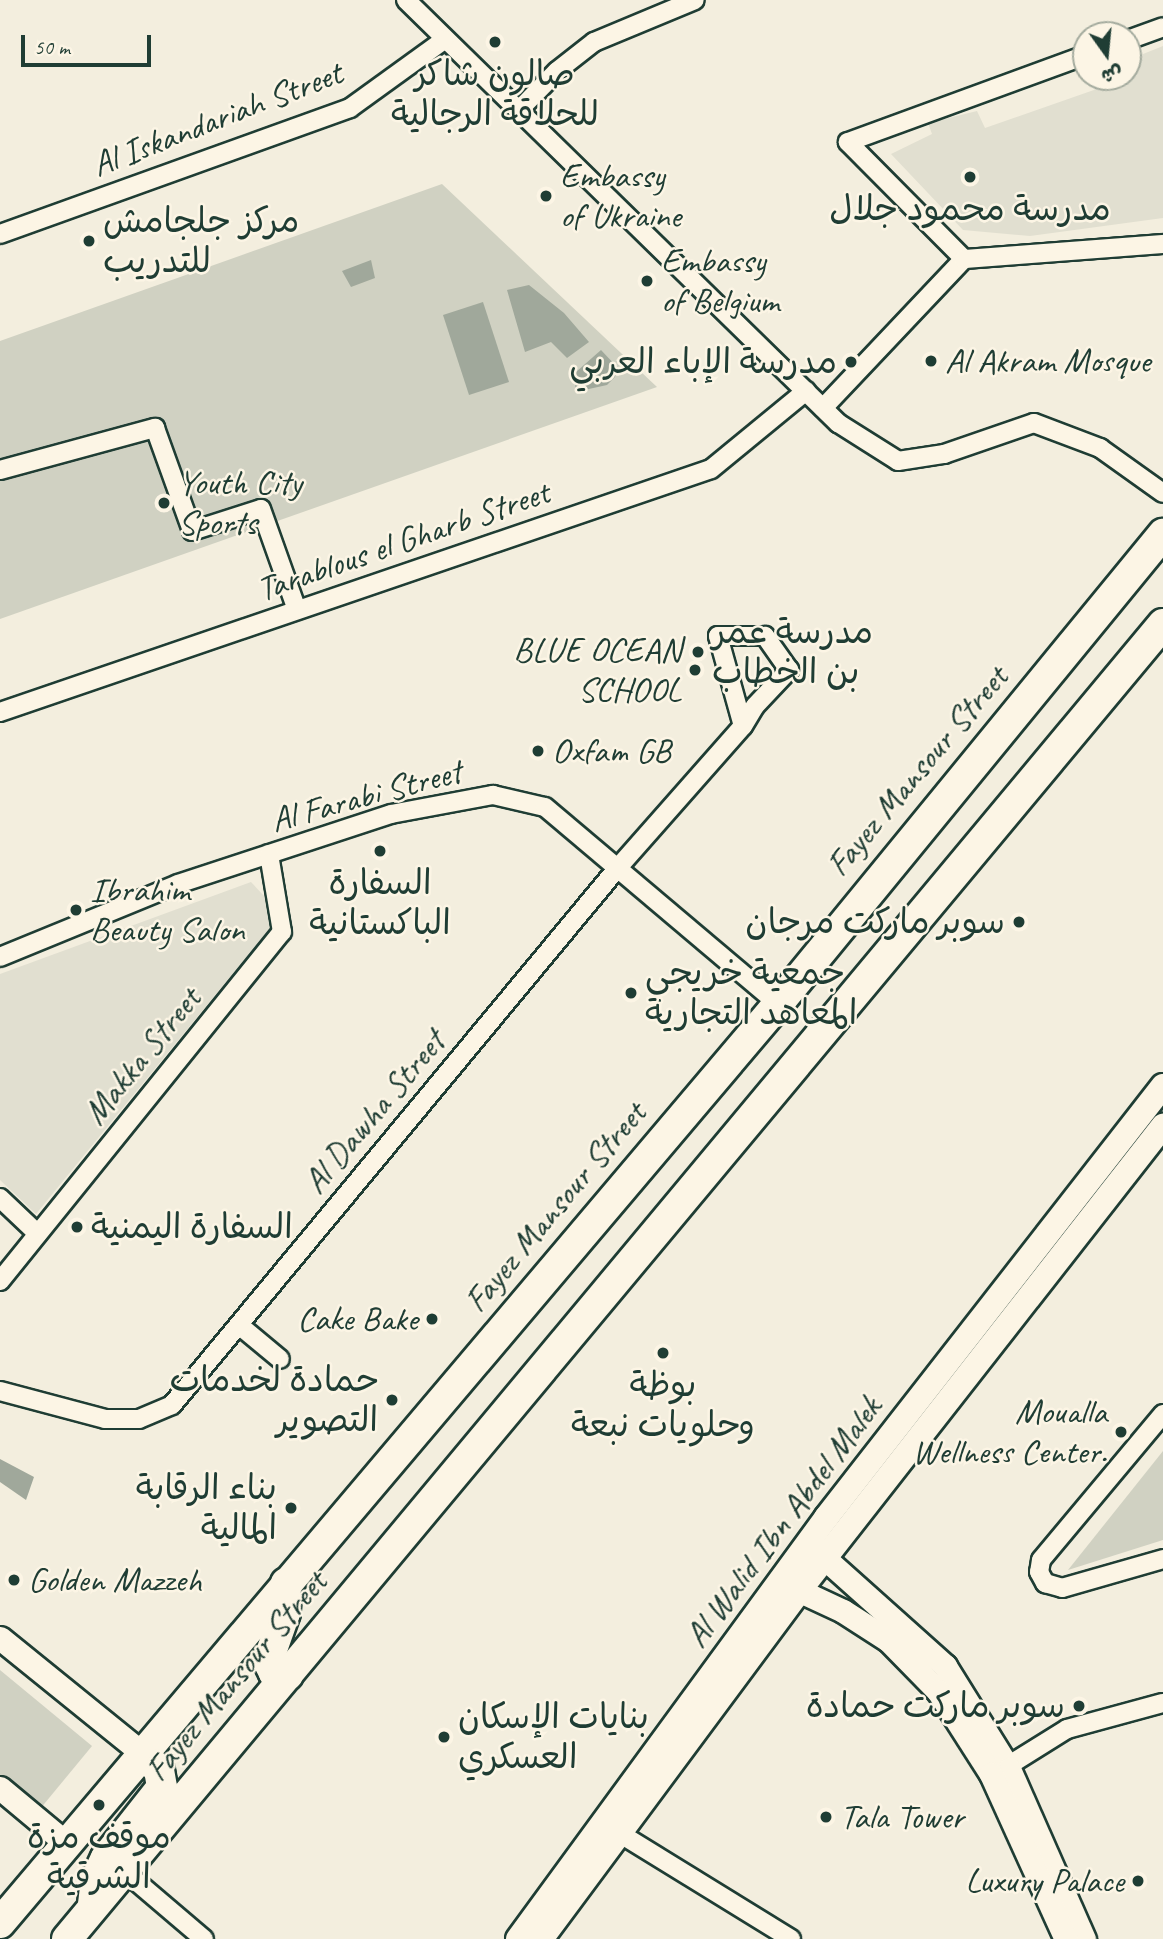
<!DOCTYPE html>
<html>
<head>
<meta charset="utf-8">
<style>
  body { margin:0 }
  #map { position:relative; width:1163px; height:1939px; overflow:hidden; background:#f3eede; font-family:Caveat,"Playpen Sans Arabic",sans-serif }
  div>[style] { position:absolute }
  [style*='--x'] { left:calc(var(--x)*1px); top:calc(var(--y)*1px); width:calc(var(--w)*1px); rotate:calc(var(--a)*1deg) }
  .built>* { inset:0; background:#e1dfd0 }
  .green>* { inset:0; background:#d0d1c2 }
  .water>* { inset:0; background:#a0a89b }
  .roads { filter:drop-shadow(2px 0 #1f3d34) drop-shadow(-2px 0 #1f3d34) drop-shadow(0 2px #1f3d34) drop-shadow(0 -2px #1f3d34) }
  .minor>* { height:18px; margin:-9px; padding:0 9px; transform-origin:9px; border-radius:9px; background:#fcf5e5 }
  .tertiary>* { height:23px; margin:-11.5px; padding:0 11.5px; transform-origin:11.5px; border-radius:11.5px; background:#fcf5e5 }
  .secondary>* { height:24px; margin:-12px; padding:0 12px; transform-origin:12px; border-radius:12px; background:#fcf5e5 }
  .trunk>* { height:30px; margin:-15px; padding:0 15px; transform-origin:15px; border-radius:15px; background:#fcf5e5 }
  .dots>* { width:19px; height:19px; translate:-50% -50%; box-sizing:border-box; border:4px solid #fcf5e5; border-radius:50% }
  span { translate:-50% -50%; white-space:nowrap; text-align:center; line-height:1.15; -webkit-text-stroke:5px #fcf5e5; paint-order:stroke }
  .poi-label { font-size:35px; color:#1f3d34 }
  .left { translate:0 -50%; text-align:left }
  .right { translate:-100% -50%; text-align:right }
  .street-label { font-size:35px; color:#1f3d34 }
  .north { position:absolute; left:1072px; top:21px; width:70px; height:70px; box-sizing:border-box; background:#fcf5e5; border:2px solid #a4ab9e; border-radius:50%; rotate:165deg; font-size:19px; font-weight:700; line-height:28px; text-align:center; color:#1f3d34 }
  .north::after { content:''; display:block; margin:auto; width:24px; height:32px; background:#1f3d34; clip-path:polygon(50% 0,100% 100%,50% 72%,0 100%) }
  .scale { position:absolute; left:21px; top:35px; width:130px; height:32px; box-sizing:border-box; border:4px solid #1f3d34; border-top:0; padding-left:9px; font-size:21px; line-height:24px; white-space:nowrap; color:#1f3d34; -webkit-text-stroke:5px #fcf5e5; paint-order:stroke }
</style>
</head>
<body>
<div id="map">
  <div class="built">
    <div style="clip-path:polygon(1163px 46px,1163px 218px,1030px 236px,963px 230px,891px 154px,932px 134px,928px 123px,977px 111px,985px 128px,1131px 77px,1128px 60px)"></div>
    <div style="clip-path:polygon(251px 882px,265px 897px,270px 928px,36px 1214px,0 1180px,0 974px)"></div>
  </div>
  <div class="green">
    <div style="clip-path:polygon(442px 184px,657px 387px,0 619px,0 341px)"></div>
    <div style="clip-path:polygon(1163px 1451px,1163px 1540px,1068px 1570px)"></div>
    <div style="clip-path:polygon(0 1670px,92px 1746px,40px 1809px,0 1776px)"></div>
  </div>
  <div class="water">
    <div style="clip-path:polygon(371px 260px,375px 278px,351px 287px,342px 271px)"></div>
    <div style="clip-path:polygon(529px 285px,564px 313px,589px 342px,567px 358px,551px 342px,525px 352px,507px 290px)"></div>
    <div style="clip-path:polygon(483px 302px,509px 382px,469px 395px,443px 315px)"></div>
    <div style="clip-path:polygon(601px 350px,617px 367px,615px 377px,607px 385px,575px 392px,576px 372px)"></div>
    <div style="clip-path:polygon(0 1459px,34px 1477px,26px 1500px,0 1482px)"></div>
  </div>
  <div class="roads">
    <div class="minor">
      <div style="--x:406;--y:0;--w:605;--a:44.4"></div>
      <div style="--x:838;--y:423;--w:71;--a:32.3"></div>
      <div style="--x:898;--y:461;--w:47;--a:-8.7"></div>
      <div style="--x:944;--y:454;--w:95;--a:-19"></div>
      <div style="--x:1034;--y:423;--w:71;--a:20.7"></div>
      <div style="--x:1100;--y:448;--w:77;--a:35.5"></div>
      <div style="--x:1128;--y:40;--w:37;--a:-20"></div>
      <div style="--x:519;--y:110;--w:54;--a:-45.7"></div>
      <div style="--x:557;--y:71;--w:47;--a:-38.1"></div>
      <div style="--x:594;--y:42;--w:109;--a:-22.6"></div>
      <div style="--x:0;--y:234;--w:372;--a:-19.8"></div>
      <div style="--x:350;--y:108;--w:116;--a:-35.9"></div>
      <div style="--x:964;--y:259;--w:165;--a:-134.8"></div>
      <div style="--x:848;--y:142;--w:253;--a:-20.1"></div>
      <div style="--x:823;--y:408;--w:205;--a:-46.6"></div>
      <div style="--x:964;--y:259;--w:200;--a:-4.3"></div>
      <div style="--x:0;--y:470;--w:161;--a:-15.2"></div>
      <div style="--x:155;--y:428;--w:109;--a:70.2"></div>
      <div style="--x:192;--y:531;--w:72;--a:-17.7"></div>
      <div style="--x:261;--y:509;--w:107;--a:70.4"></div>
      <div style="--x:0;--y:712;--w:751;--a:-18.87"></div>
      <div style="--x:711;--y:469;--w:123;--a:-39.4"></div>
      <div style="--x:0;--y:957;--w:192;--a:-22.3"></div>
      <div style="--x:178;--y:884;--w:224;--a:-18.2"></div>
      <div style="--x:391;--y:814;--w:104;--a:-10.6"></div>
      <div style="--x:493;--y:795;--w:53;--a:13"></div>
      <div style="--x:545;--y:807;--w:305;--a:40.2"></div>
      <div style="--x:0;--y:1198;--w:52;--a:43.5"></div>
      <div style="--x:0;--y:1281;--w:449;--a:-51.1"></div>
      <div style="--x:282;--y:932;--w:79;--a:-99.5"></div>
      <div style="--x:239;--y:1325;--w:53;--a:39.7"></div>
      <div style="--x:0;--y:1391;--w:109;--a:14.9"></div>
      <div style="--x:105;--y:1419;--w:34;--a:0"></div>
      <div style="--x:139;--y:1419;--w:36;--a:-23"></div>
      <div style="--x:172;--y:1405;--w:694;--a:-50.32"></div>
      <div style="--x:615;--y:871;--w:193;--a:-48.6"></div>
      <div style="--x:743;--y:726;--w:23;--a:-59"></div>
      <div style="--x:755;--y:706;--w:50;--a:-46.6"></div>
      <div style="--x:789;--y:670;--w:42;--a:-125.2"></div>
      <div style="--x:765;--y:636;--w:47;--a:180"></div>
      <div style="--x:718;--y:636;--w:93;--a:74.5"></div>
      <div style="--x:1163;--y:1414;--w:190;--a:129.9"></div>
      <div style="--x:1041;--y:1560;--w:12;--a:99"></div>
      <div style="--x:1039;--y:1572;--w:13;--a:61"></div>
      <div style="--x:1045;--y:1583;--w:18;--a:16"></div>
      <div style="--x:1062;--y:1588;--w:105;--a:-16"></div>
      <div style="--x:998;--y:1772;--w:81;--a:-31.9"></div>
      <div style="--x:1067;--y:1729;--w:99;--a:-15.2"></div>
      <div style="--x:619;--y:1833;--w:202;--a:31.6"></div>
      <div style="--x:124;--y:1871;--w:105;--a:40.4"></div>
    </div>
    <div class="tertiary">
      <div style="--x:811;--y:1546;--w:180;--a:41.8"></div>
      <div style="--x:945;--y:1666;--w:121;--a:58.1"></div>
      <div style="--x:1009;--y:1769;--w:186;--a:66.2"></div>
      <div style="--x:783;--y:1583;--w:66;--a:25"></div>
      <div style="--x:843;--y:1611;--w:54;--a:32.8"></div>
      <div style="--x:888;--y:1640;--w:71;--a:45.6"></div>
      <div style="--x:938;--y:1691;--w:98;--a:57.4"></div>
      <div style="--x:991;--y:1774;--w:181;--a:65.6"></div>
      <div style="--x:0;--y:1638;--w:183;--a:39"></div>
      <div style="--x:0;--y:1788;--w:86;--a:39.8"></div>
    </div>
    <div class="secondary">
      <div style="--x:518;--y:1939;--w:522;--a:-53.81"></div>
      <div style="--x:826;--y:1518;--w:548;--a:-52.04"></div>
      <div style="--x:541;--y:1939;--w:433;--a:-53.4"></div>
      <div style="--x:799;--y:1591;--w:591;--a:-51.95"></div>
    </div>
    <div class="trunk">
      <div style="--x:286;--y:1583;--w:30;--a:92"></div>
      <div style="--x:285;--y:1613;--w:51;--a:109.5"></div>
      <div style="--x:268;--y:1661;--w:13;--a:63"></div>
      <div style="--x:274;--y:1673;--w:14;--a:8"></div>
      <div style="--x:93;--y:1904;--w:25;--a:-83"></div>
      <div style="--x:96;--y:1879;--w:23;--a:-65"></div>
      <div style="--x:106;--y:1858;--w:90;--a:-51.7"></div>
      <div style="--x:162;--y:1787;--w:17;--a:-100"></div>
      <div style="--x:159;--y:1770;--w:24;--a:-135"></div>
      <div style="--x:0;--y:1923;--w:1204;--a:-49.75"></div>
      <div style="--x:778;--y:1004;--w:608;--a:-50.68"></div>
      <div style="--x:67;--y:1939;--w:1712;--a:-50.19"></div>
    </div>
  </div>
  <div class="dots">
    <div style="left:495px;top:42px;background:#1f3d34"></div>
    <div style="left:970px;top:177px;background:#1f3d34"></div>
    <div style="left:546px;top:196px;background:#1f3d34"></div>
    <div style="left:89px;top:241px;background:#1f3d34"></div>
    <div style="left:647px;top:281px;background:#1f3d34"></div>
    <div style="left:931px;top:361px;background:#1f3d34"></div>
    <div style="left:851px;top:362px;background:#1f3d34"></div>
    <div style="left:164px;top:503px;background:#1f3d34"></div>
    <div style="left:698px;top:652px;background:#1f3d34"></div>
    <div style="left:695px;top:670px;background:#1f3d34"></div>
    <div style="left:538px;top:751px;background:#1f3d34"></div>
    <div style="left:380px;top:851px;background:#1f3d34"></div>
    <div style="left:76px;top:910px;background:#1f3d34"></div>
    <div style="left:1019px;top:922px;background:#1f3d34"></div>
    <div style="left:631px;top:993px;background:#1f3d34"></div>
    <div style="left:77px;top:1227px;background:#1f3d34"></div>
    <div style="left:432px;top:1319px;background:#1f3d34"></div>
    <div style="left:663px;top:1353px;background:#1f3d34"></div>
    <div style="left:392px;top:1400px;background:#1f3d34"></div>
    <div style="left:1121px;top:1432px;background:#1f3d34"></div>
    <div style="left:291px;top:1508px;background:#1f3d34"></div>
    <div style="left:14px;top:1580px;background:#1f3d34"></div>
    <div style="left:1079px;top:1706px;background:#1f3d34"></div>
    <div style="left:444px;top:1737px;background:#1f3d34"></div>
    <div style="left:99px;top:1805px;background:#1f3d34"></div>
    <div style="left:826px;top:1817px;background:#1f3d34"></div>
    <div style="left:1138px;top:1881px;background:#1f3d34"></div>
  </div>
  <div class="poi-label">
    <span style="left:495px;top:94px">صالون شاكر<br>للحلاقة الرجالية</span>
    <span class="left" style="left:560px;top:196px">Embassy<br>of Ukraine</span>
    <span style="left:970px;top:209px">مدرسة محمود جلال</span>
    <span class="left" style="left:103px;top:241px">مركز جلجامش<br>للتدريب</span>
    <span class="left" style="left:661px;top:281px">Embassy<br>of Belgium</span>
    <span class="left" style="left:945px;top:361px">Al Akram Mosque</span>
    <span class="right" style="left:837px;top:362px">مدرسة الإباء العربي</span>
    <span class="left" style="left:178px;top:503px">Youth City<br>Sports</span>
    <span class="left" style="left:712px;top:652px">مدرسة عمر<br>بن الخطاب</span>
    <span class="right" style="left:681px;top:670px">BLUE OCEAN<br>SCHOOL</span>
    <span class="left" style="left:552px;top:751px">Oxfam GB</span>
    <span style="left:380px;top:903px">السفارة<br>الباكستانية</span>
    <span class="left" style="left:90px;top:910px">Ibrahim<br>Beauty Salon</span>
    <span class="right" style="left:1005px;top:922px">سوبر ماركت مرجان</span>
    <span class="left" style="left:645px;top:993px">جمعية خريجي<br>المعاهد التجارية</span>
    <span class="left" style="left:91px;top:1227px">السفارة اليمنية</span>
    <span class="right" style="left:418px;top:1319px">Cake Bake</span>
    <span class="right" style="left:378px;top:1400px">حمادة لخدمات<br>التصوير</span>
    <span style="left:663px;top:1405px">بوظة<br>وحلويات نبعة</span>
    <span class="right" style="left:1107px;top:1432px">Moualla<br>Wellness Center.</span>
    <span class="right" style="left:277px;top:1508px">بناء الرقابة<br>المالية</span>
    <span class="left" style="left:28px;top:1580px">Golden Mazzeh</span>
    <span class="right" style="left:1065px;top:1706px">سوبر ماركت حمادة</span>
    <span class="left" style="left:458px;top:1737px">بنايات الإسكان<br>العسكري</span>
    <span class="left" style="left:840px;top:1817px">Tala Tower</span>
    <span style="left:99px;top:1857px">موقف مزة<br>الشرقية</span>
    <span class="right" style="left:1124px;top:1881px">Luxury Palace</span>
  </div>
  <div class="street-label">
    <span style="left:217px;top:119px;rotate:-21deg">Al Iskandariah Street</span>
    <span style="left:403px;top:541px;rotate:-19deg">Tarablous el Gharb Street</span>
    <span style="left:917px;top:771px;rotate:-50deg">Fayez Mansour Street</span>
    <span style="left:366px;top:796px;rotate:-15deg">Al Farabi Street</span>
    <span style="left:142px;top:1056px;rotate:-51deg">Makka Street</span>
    <span style="left:374px;top:1112px;rotate:-50deg">Al Dawha Street</span>
    <span style="left:555px;top:1207px;rotate:-50deg">Fayez Mansour Street</span>
    <span style="left:783px;top:1522px;rotate:-53deg">Al Walid Ibn Abdel Malek</span>
    <span style="left:236px;top:1676px;rotate:-50deg">Fayez Mansour Street</span>
  </div>
  <div class="north">ش</div>
  <div class="scale">50 m</div>
</div>
</body>
</html>
